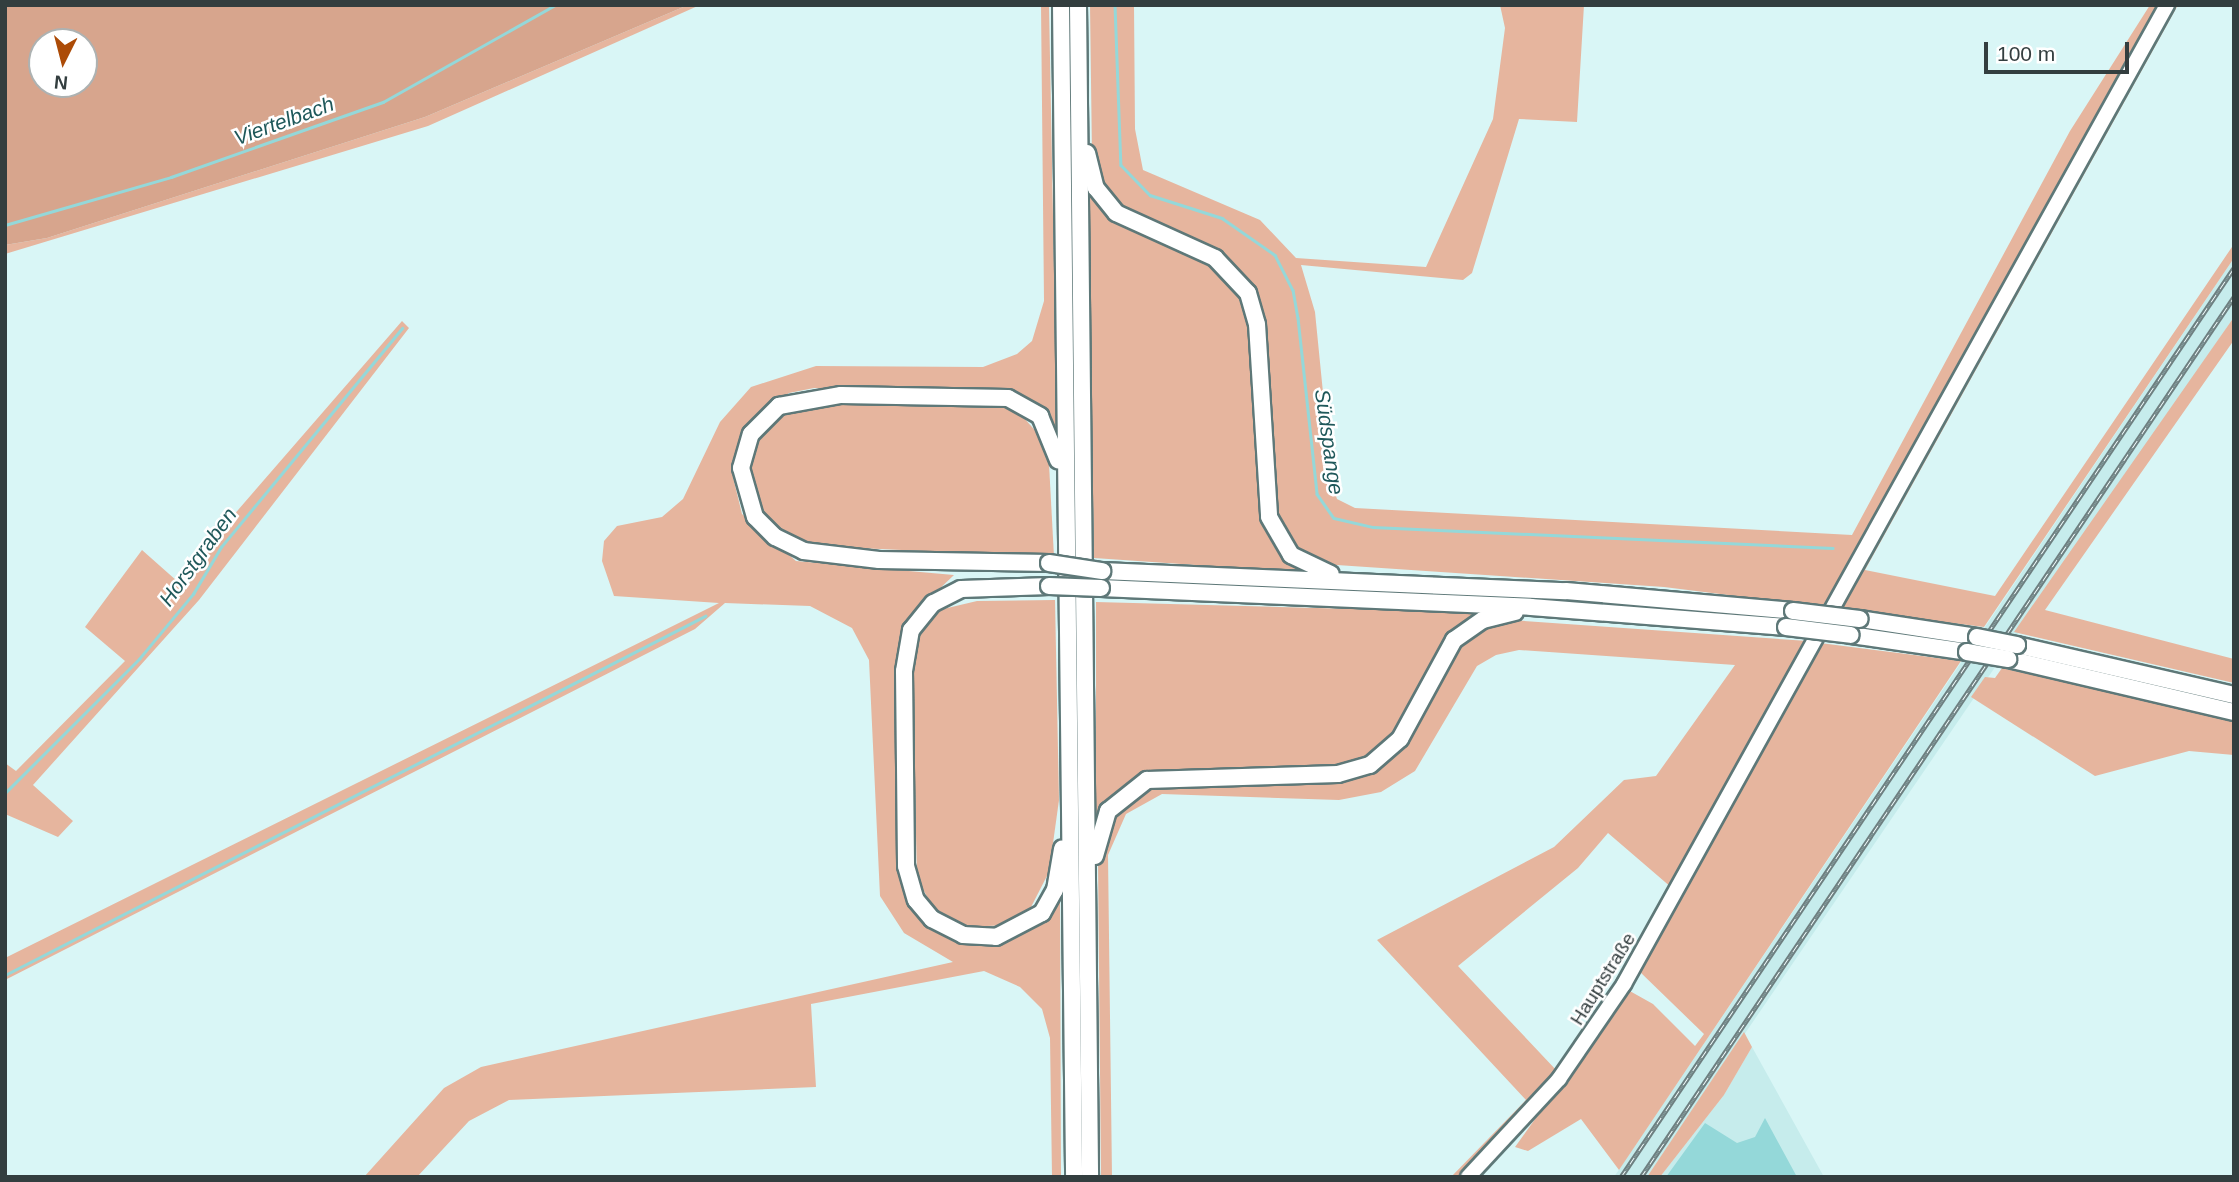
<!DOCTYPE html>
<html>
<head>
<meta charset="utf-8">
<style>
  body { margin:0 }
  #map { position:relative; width:2239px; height:1182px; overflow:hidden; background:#d9f6f6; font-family:Helvetica,sans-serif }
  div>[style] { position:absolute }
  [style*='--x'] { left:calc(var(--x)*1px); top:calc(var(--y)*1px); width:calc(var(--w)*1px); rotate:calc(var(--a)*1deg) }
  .built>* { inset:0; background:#c6ecec }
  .green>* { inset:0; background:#e6b59e }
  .forest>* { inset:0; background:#d7a58d }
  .water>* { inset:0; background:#94d8d9 }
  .stream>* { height:2.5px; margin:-1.25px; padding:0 1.25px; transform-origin:1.25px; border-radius:1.25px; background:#94d8d9 }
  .roads { filter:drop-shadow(2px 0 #5e7878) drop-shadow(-2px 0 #5e7878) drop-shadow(0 2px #5e7878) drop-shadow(0 -2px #5e7878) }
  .secondary>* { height:14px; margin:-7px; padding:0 7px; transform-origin:7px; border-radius:7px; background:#fff }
  .trunk>* { height:16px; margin:-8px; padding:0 8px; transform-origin:8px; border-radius:8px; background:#fff }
  .rail>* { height:5px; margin-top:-2.5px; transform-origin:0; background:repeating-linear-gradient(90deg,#fff 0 8px,#6e7f80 0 16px); box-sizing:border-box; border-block:2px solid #6e7f80 }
  .bridges { filter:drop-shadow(2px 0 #5e7878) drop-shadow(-2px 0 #5e7878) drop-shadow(0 2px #5e7878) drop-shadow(0 -2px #5e7878) }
  .trunk-bridge>* { height:16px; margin:-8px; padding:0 8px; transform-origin:8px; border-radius:8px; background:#fff }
  span { translate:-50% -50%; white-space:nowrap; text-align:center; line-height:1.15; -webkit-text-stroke:5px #fff; paint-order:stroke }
  .street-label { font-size:19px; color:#333e3f }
  .water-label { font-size:21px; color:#1f585a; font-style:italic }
  .frame { position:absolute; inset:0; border:7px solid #333e3f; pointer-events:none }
  .north { position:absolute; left:28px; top:28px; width:70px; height:70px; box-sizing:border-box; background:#fff; border:2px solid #adb2b2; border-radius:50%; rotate:186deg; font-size:19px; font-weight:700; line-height:28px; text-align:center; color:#333e3f }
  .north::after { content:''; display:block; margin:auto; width:24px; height:32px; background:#ac4b07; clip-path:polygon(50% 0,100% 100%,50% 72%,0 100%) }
  .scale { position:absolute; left:1984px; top:42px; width:145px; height:32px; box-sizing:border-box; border:4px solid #333e3f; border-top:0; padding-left:9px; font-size:21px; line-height:24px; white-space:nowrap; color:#333e3f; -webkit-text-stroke:5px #fff; paint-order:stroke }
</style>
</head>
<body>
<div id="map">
  <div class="built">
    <div style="clip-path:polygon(2234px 258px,2234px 317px,1647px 1177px,1614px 1177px)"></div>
    <div style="clip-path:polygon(1752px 1047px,1824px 1177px,1660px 1177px,1724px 1095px)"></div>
  </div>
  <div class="green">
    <div style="clip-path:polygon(688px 5px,700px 5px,428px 126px,5px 254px,5px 245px,47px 238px,425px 117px)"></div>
    <div style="clip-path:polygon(1041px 5px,1049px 5px,1057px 428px,1038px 406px,814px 388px,789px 393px,753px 418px,741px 437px,733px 477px,742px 514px,796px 561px,954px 575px,915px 612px,901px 645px,916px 909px,999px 941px,1032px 927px,1060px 894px,1061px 1177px,1052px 1177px,1050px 1038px,1042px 1009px,1020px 987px,984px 971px,811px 1004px,816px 1087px,509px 1100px,469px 1121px,417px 1177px,364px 1177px,444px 1088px,481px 1067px,953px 962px,904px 933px,880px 896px,869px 660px,852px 628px,810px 606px,725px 603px,695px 629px,5px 980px,5px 958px,719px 603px,614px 596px,602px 561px,604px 541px,617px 526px,662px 517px,683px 499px,720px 422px,751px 387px,816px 366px,983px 367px,1017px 354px,1032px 341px,1044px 301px)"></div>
    <div style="clip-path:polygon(1090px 5px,1134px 5px,1135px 129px,1143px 170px,1260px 220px,1296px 258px,1426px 267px,1493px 119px,1505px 28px,1500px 5px,1584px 5px,1577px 122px,1519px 119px,1472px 273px,1463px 280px,1301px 265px,1315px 312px,1332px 483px,1337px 499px,1355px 508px,1852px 535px,2070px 131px,2150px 5px,2178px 5px,1865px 570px,1995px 596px,2234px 244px,2234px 258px,1984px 627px,1664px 587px,1322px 564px,1283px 536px,1274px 515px,1264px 323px,1247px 280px,1224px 256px,1115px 203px,1102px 183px,1092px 157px)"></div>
    <div style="clip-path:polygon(1088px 183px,1120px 221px,1208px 261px,1237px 288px,1248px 313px,1266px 526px,1281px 550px,1311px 573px,1094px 558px)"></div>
    <div style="clip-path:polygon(2234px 317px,2234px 340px,2045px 610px,2234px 659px,2234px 683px,2014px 632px)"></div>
    <div style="clip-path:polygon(402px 321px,409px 328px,199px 600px,33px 785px,73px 821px,58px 837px,5px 814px,5px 763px,16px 771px,125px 661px,85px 627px,142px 550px,186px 589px,212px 540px)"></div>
    <div style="clip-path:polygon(963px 402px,1016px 409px,1048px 445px,1054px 557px,813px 546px,789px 539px,757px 511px,745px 474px,752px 445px,777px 415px,815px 403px)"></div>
    <div style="clip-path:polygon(1055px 600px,1059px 800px,1049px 872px,1029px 911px,1009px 925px,966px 927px,934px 909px,917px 879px,912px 656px,926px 621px,939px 610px,977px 601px)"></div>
    <div style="clip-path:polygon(1096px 602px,1391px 610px,1484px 614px,1448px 639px,1396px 737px,1368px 760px,1328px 769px,1145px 773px,1120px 788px,1096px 823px)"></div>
    <div style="clip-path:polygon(1511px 620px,1808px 641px,1672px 888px,1608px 833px,1578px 868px,1458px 966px,1557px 1071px,1495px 1142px,1459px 1177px,1451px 1177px,1526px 1100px,1377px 940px,1554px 847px,1624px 780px,1656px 776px,1735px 665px,1519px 650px,1496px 655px,1477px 666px,1415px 771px,1381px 792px,1339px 800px,1162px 794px,1126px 814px,1108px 855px,1112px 1177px,1101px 1177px,1098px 860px,1108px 819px,1154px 783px,1338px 780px,1377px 768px,1419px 723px,1458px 644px,1488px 624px)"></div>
    <div style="clip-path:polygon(1820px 643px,1961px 661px,1619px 1170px,1581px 1119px,1528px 1151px,1515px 1147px,1628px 990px,1653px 1004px,1695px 1046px,1704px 1034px,1639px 971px)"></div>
    <div style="clip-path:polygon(2002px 668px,2234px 721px,2234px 755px,2189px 751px,2095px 776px,1971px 697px,1985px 677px,1995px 678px)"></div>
    <div style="clip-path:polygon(1744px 1032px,1752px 1047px,1724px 1095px,1660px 1177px,1647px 1177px)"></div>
  </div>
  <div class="forest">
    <div style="clip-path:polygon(evenodd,5px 5px,620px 6px,688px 5px,425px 117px,47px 238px,5px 245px,5px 5px,42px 42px,84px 42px,84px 84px,42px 84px,42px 42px)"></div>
  </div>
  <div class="water">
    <div style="clip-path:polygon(1765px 1118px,1797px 1177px,1666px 1177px,1705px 1123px,1737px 1143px,1755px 1137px)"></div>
  </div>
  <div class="stream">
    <div style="--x:1115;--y:5;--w:160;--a:87.9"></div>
    <div style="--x:1121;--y:165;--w:42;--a:46"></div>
    <div style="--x:1150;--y:195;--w:76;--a:17.7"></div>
    <div style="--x:1222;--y:218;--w:65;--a:34.9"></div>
    <div style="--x:1275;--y:255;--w:39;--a:63"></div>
    <div style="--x:1293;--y:290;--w:28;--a:80"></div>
    <div style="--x:1298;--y:318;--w:177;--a:83.8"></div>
    <div style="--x:1317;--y:494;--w:29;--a:55"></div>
    <div style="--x:1334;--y:518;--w:40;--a:13"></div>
    <div style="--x:1373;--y:527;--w:460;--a:2.6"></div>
    <div style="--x:5;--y:225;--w:173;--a:-16.1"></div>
    <div style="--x:171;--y:177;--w:225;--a:-19.5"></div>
    <div style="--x:383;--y:102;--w:197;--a:-29.4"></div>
    <div style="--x:5;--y:793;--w:190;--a:-45"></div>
    <div style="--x:139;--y:659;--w:85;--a:-50.3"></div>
    <div style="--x:193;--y:594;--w:55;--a:-59.2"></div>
    <div style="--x:221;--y:547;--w:284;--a:-50.4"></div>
    <div style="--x:5;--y:975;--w:787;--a:-27.15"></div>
  </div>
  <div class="roads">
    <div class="secondary">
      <div style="--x:1468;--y:1177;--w:134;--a:-47.1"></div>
      <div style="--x:1559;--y:1079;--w:115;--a:-55.6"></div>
      <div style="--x:1624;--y:984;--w:1120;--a:-60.99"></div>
    </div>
    <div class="trunk">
      <div style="--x:1061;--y:5;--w:1172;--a:89.36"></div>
      <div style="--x:1078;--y:5;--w:1172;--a:89.41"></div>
      <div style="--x:1087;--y:153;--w:36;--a:76"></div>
      <div style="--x:1096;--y:188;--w:32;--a:51"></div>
      <div style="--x:1116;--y:213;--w:109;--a:24.4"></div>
      <div style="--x:1215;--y:258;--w:48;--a:46.7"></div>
      <div style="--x:1248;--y:293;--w:32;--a:74"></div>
      <div style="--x:1257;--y:324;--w:193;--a:86.4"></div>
      <div style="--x:1269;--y:517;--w:44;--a:59.9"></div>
      <div style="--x:1291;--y:555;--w:44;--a:25.4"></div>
      <div style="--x:1049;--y:563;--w:170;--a:-179"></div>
      <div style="--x:879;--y:560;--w:76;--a:-173.2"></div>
      <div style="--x:804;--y:551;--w:32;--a:-154"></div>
      <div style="--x:775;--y:537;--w:28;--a:-135"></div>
      <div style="--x:755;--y:517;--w:51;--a:-105.9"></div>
      <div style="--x:741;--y:468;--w:35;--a:-74"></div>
      <div style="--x:751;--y:434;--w:40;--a:-45"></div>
      <div style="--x:779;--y:406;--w:63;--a:-10.1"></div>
      <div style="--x:841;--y:395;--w:167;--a:1"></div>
      <div style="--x:1008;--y:398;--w:37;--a:29"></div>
      <div style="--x:1040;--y:416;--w:48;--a:67.8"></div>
      <div style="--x:1102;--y:571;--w:464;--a:2.5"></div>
      <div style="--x:1566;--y:591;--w:228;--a:5"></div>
      <div style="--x:1049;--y:586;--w:88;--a:178"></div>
      <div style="--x:961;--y:589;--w:31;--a:153"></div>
      <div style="--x:933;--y:603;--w:35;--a:129"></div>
      <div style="--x:911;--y:630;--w:42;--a:99.7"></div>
      <div style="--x:904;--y:671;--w:195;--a:89.4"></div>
      <div style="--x:906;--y:866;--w:35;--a:74"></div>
      <div style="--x:916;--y:900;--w:25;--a:50"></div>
      <div style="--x:932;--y:919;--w:35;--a:27"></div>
      <div style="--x:963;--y:935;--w:33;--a:3"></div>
      <div style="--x:996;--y:937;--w:52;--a:-27.6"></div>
      <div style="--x:1042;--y:913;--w:26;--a:-61"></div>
      <div style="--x:1055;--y:890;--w:42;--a:-80.3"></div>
      <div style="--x:1101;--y:588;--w:430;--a:2.5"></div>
      <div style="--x:1531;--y:607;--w:256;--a:4.5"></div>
      <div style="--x:1860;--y:619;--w:118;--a:8.7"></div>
      <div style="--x:1851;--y:635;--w:117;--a:8.3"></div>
      <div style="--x:2017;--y:645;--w:223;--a:13"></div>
      <div style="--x:2008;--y:659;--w:232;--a:13.2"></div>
      <div style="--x:1095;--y:856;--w:47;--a:-73.9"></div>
      <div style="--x:1108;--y:811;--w:50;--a:-38.5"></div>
      <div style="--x:1147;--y:780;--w:191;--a:-1.8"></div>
      <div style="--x:1338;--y:774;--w:33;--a:-16"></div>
      <div style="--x:1370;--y:765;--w:40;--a:-41"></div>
      <div style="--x:1400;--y:739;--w:113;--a:-61.4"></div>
      <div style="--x:1454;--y:640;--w:35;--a:-35"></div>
      <div style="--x:1483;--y:620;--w:33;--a:-14"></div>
    </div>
  </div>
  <div class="rail">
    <div style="--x:1621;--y:1177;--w:1096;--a:-56.01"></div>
    <div style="--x:1641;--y:1177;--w:1061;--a:-56.03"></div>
  </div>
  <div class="bridges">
    <div class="trunk-bridge">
      <div style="--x:1049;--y:563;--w:54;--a:8.6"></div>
      <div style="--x:1049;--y:586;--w:52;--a:2.2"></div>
      <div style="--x:1793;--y:611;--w:67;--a:6.8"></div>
      <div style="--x:1786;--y:627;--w:65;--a:7"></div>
      <div style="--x:1977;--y:637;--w:41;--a:11.3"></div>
      <div style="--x:1967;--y:652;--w:42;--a:9.7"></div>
    </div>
  </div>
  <div class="street-label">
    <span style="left:1603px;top:979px;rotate:-58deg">Hauptstraße</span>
  </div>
  <div class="water-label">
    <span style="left:284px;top:121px;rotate:-20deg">Viertelbach</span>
    <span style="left:1329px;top:442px;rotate:82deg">Südspange</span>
    <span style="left:198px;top:557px;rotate:-54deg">Horstgraben</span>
  </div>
  <div class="frame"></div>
  <div class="north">N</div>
  <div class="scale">100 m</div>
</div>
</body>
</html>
